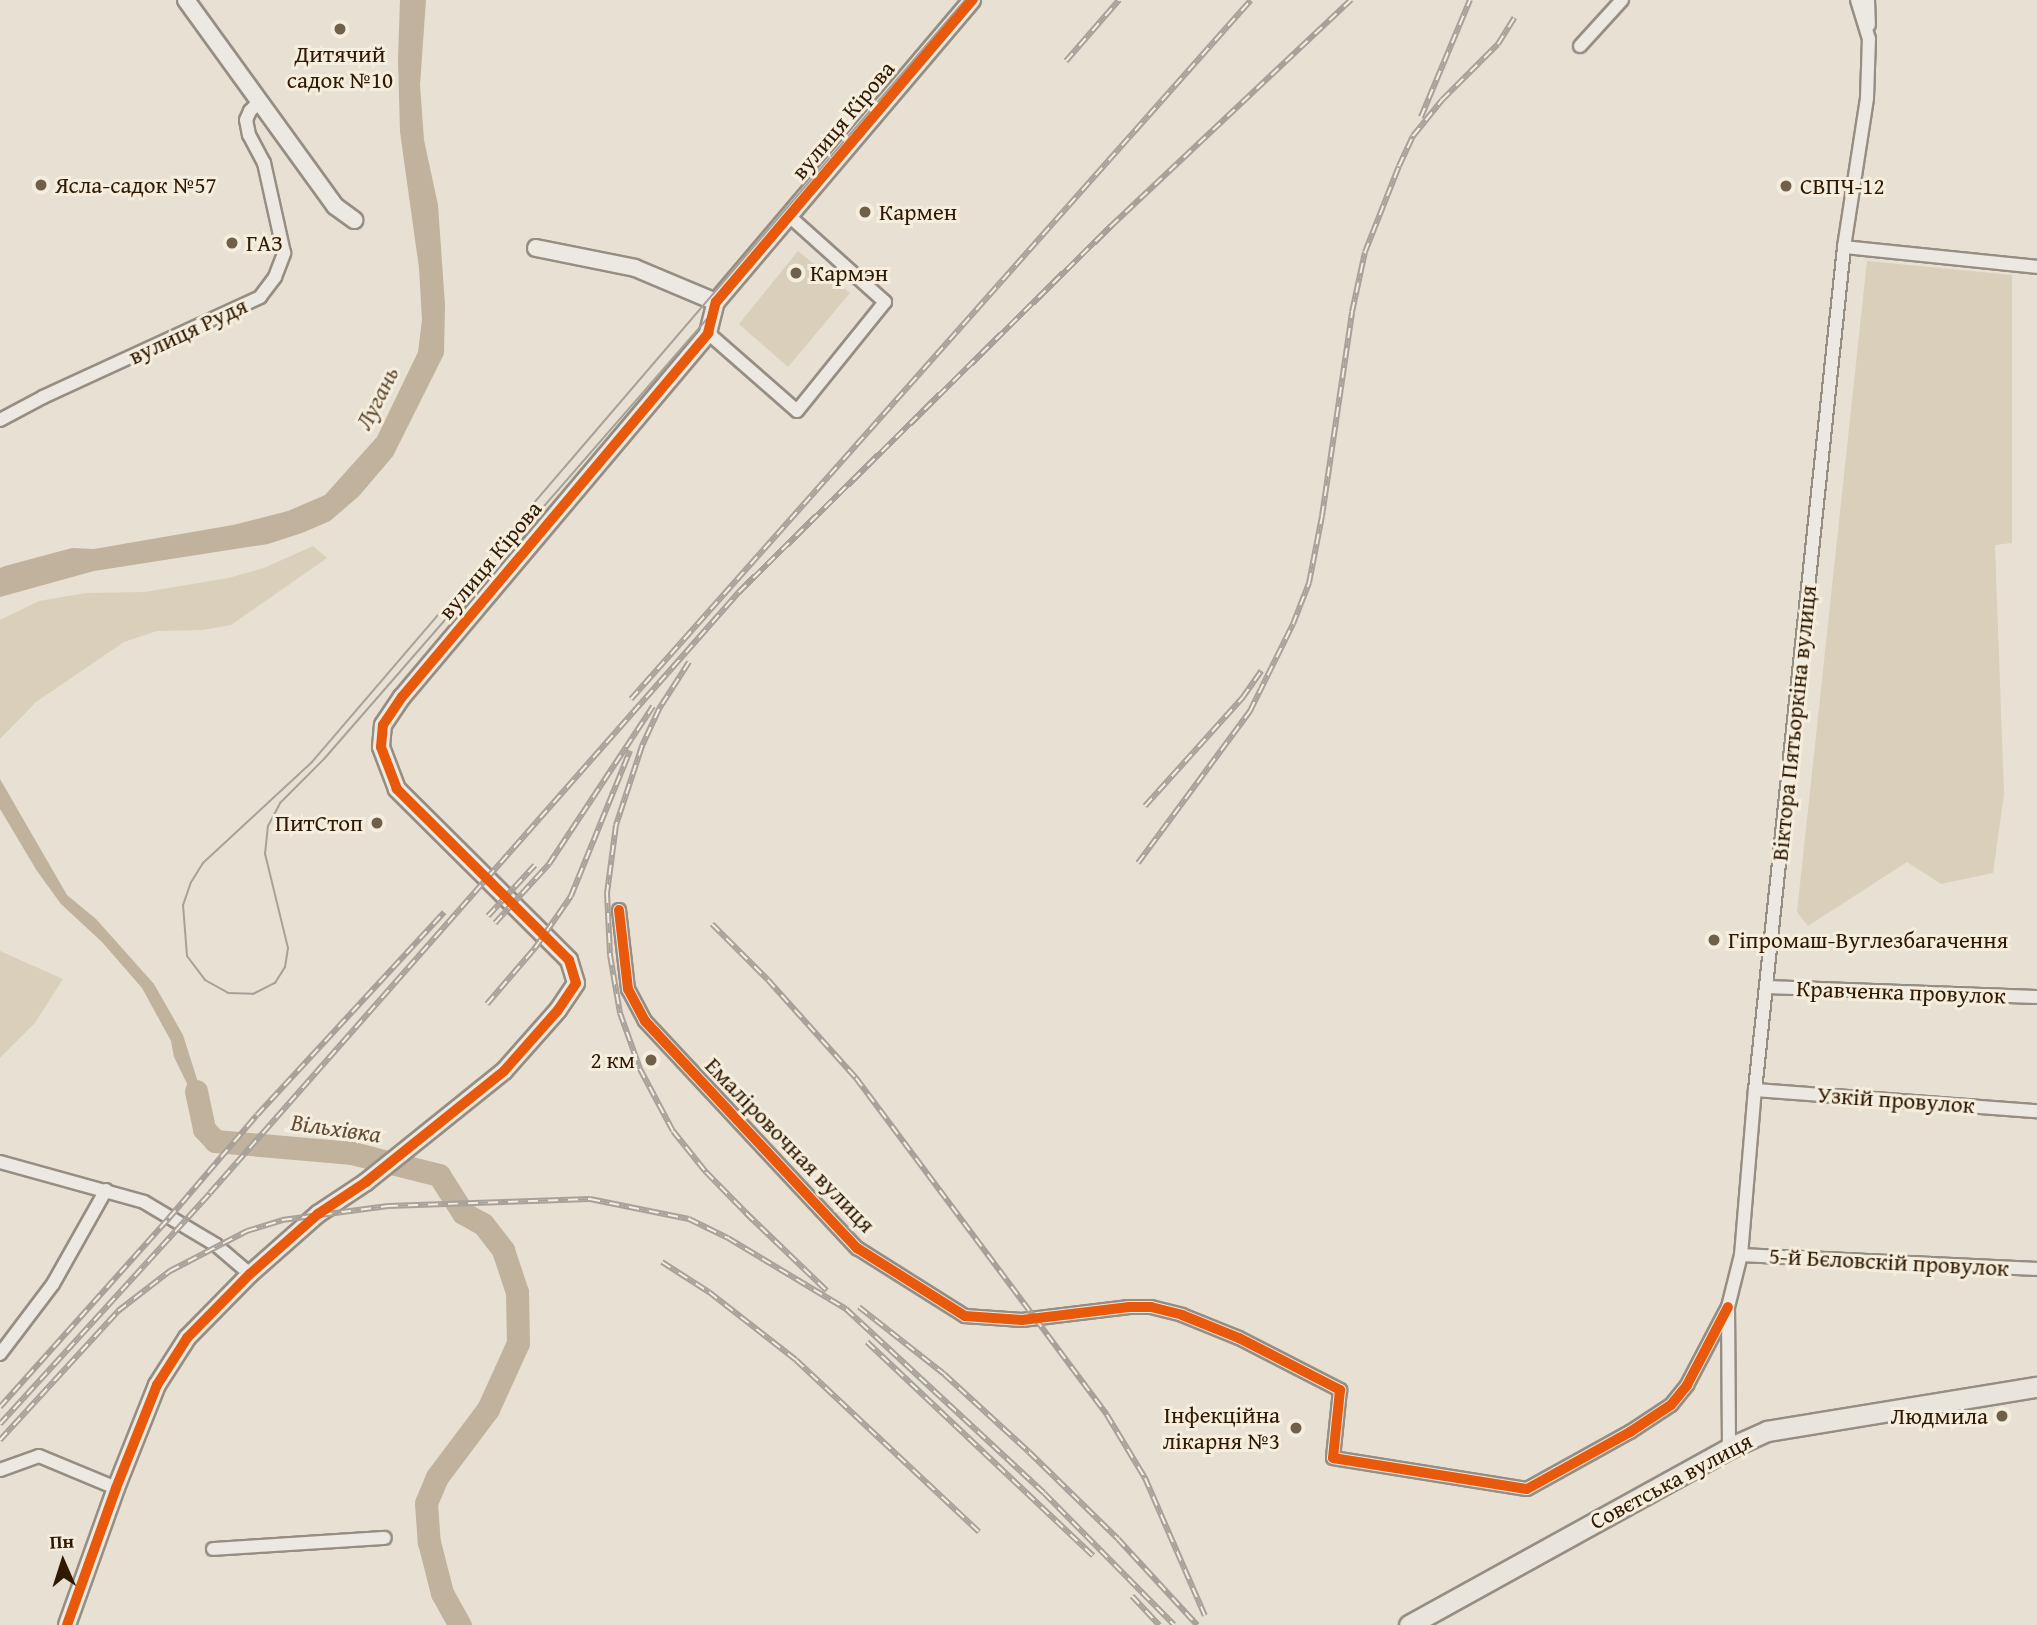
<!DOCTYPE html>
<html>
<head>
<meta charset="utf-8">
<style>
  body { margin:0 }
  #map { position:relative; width:2037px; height:1625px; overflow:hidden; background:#e8e0d2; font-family:"Gentium Book Plus",serif }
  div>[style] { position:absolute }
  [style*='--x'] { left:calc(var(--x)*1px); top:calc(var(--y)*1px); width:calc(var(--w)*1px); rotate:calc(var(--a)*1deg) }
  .green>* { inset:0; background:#dacfbb }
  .water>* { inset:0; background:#c0b29d }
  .river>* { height:23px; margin:-11.5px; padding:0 11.5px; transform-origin:11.5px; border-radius:11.5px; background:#c0b29d }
  .roads { filter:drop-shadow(2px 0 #968e83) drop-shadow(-2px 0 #968e83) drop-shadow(0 2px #968e83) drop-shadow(0 -2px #968e83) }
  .minor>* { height:12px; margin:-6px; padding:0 6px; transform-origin:6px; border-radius:6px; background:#ece8e2 }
  .tertiary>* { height:16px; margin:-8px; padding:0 8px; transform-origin:8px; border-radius:8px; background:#ece8e2 }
  .primary>* { height:19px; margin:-9.5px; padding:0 9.5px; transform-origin:9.5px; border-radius:9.5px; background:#e9e5dd }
  .tram>* { height:2px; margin:-1px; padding:0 1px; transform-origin:1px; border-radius:1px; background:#a7a19a }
  .rail>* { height:6px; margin-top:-3px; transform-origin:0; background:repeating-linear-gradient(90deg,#f5eddd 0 10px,#a7a19a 0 20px); box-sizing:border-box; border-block:2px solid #a7a19a }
  .cycleway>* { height:10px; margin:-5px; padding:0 5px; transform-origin:5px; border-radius:5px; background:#e8590c }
  .dots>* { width:19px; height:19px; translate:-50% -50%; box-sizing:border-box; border:4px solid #f5eddd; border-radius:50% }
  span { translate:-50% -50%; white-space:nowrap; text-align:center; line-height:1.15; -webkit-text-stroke:6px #f5eddd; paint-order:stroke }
  .poi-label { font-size:23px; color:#301902 }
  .left { translate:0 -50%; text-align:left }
  .right { translate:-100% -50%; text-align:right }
  .street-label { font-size:23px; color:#301902 }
  .water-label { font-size:24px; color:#634e37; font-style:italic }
  .north { position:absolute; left:28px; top:1527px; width:70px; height:70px; -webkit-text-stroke:5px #f5eddd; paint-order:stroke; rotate:357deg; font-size:19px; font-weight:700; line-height:28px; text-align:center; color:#301902 }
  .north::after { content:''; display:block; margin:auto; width:24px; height:32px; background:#301902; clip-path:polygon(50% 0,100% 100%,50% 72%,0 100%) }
</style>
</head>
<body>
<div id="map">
  <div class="green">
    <div style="clip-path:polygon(798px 251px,850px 293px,788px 367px,739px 324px)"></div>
    <div style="clip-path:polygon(1867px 261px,2012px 275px,2012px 543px,1995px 545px,2004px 794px,1993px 873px,1941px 884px,1907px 862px,1808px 926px,1797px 912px)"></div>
    <div style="clip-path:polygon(313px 546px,327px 558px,231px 625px,203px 630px,157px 631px,124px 642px,36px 702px,0 739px,0 620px,39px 601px,86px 593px,145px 592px,228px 578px,264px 568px)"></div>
    <div style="clip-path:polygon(0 951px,63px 979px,35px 1023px,0 1058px)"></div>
  </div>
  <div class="water">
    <div style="clip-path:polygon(400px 0,426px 0,420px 85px,424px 140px,438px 205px,445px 305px,444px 354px,393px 456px,359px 496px,330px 521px,302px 533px,268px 544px,94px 571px,0 597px,0 568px,5px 566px,72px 548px,94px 549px,233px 525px,288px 511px,325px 495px,377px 437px,418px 352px,422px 320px,419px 268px,400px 132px,398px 60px)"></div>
    <div style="clip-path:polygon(0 779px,67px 895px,96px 919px,154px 984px,183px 1035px,210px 1120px,198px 1120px,195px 1100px,174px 1057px,171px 1041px,142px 988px,102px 942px,61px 904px,37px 871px,0 809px)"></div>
  </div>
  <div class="river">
    <div style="--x:196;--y:1091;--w:39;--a:78"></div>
    <div style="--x:204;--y:1129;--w:16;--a:47"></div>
    <div style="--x:215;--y:1141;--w:138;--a:5"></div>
    <div style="--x:352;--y:1153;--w:90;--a:14.2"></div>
    <div style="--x:439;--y:1175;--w:45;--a:57.7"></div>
    <div style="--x:463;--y:1213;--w:23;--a:29"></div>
    <div style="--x:483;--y:1224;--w:33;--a:52"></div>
    <div style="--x:503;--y:1250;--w:44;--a:71.6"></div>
    <div style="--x:517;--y:1292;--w:51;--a:88.9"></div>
    <div style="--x:518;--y:1343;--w:72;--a:114.4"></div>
    <div style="--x:488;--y:1409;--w:85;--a:126.9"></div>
    <div style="--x:437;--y:1477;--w:28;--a:113"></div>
    <div style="--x:426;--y:1503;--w:39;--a:86"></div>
    <div style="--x:429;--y:1542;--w:53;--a:75.7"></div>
    <div style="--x:442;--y:1593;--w:37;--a:61"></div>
  </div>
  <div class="roads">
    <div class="minor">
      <div style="--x:1868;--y:0;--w:25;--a:88"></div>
      <div style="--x:1580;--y:46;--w:62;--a:-47.6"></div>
      <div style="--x:1844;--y:247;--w:194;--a:5.9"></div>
      <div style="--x:708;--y:333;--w:118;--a:41.2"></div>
      <div style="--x:797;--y:411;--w:140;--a:-51.1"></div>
      <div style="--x:885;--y:302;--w:129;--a:-138.1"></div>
      <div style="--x:0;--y:420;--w:49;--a:-28.1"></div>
      <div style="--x:43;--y:397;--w:239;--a:-24.7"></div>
      <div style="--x:260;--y:297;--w:25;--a:-53"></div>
      <div style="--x:275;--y:277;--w:26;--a:-69"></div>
      <div style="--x:284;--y:253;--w:92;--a:-102.5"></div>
      <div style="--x:264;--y:163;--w:32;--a:-118"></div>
      <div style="--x:249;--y:135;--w:15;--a:-101"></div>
      <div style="--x:246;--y:120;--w:10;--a:-66"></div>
      <div style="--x:250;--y:111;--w:13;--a:-45"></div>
      <div style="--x:619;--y:910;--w:80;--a:83.5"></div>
      <div style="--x:628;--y:989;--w:36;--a:62"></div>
      <div style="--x:645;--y:1021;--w:311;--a:47"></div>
      <div style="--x:857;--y:1248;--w:128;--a:32.2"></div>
      <div style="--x:965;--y:1316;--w:57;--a:4"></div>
      <div style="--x:1022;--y:1320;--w:108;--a:-6.9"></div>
      <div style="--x:1129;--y:1307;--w:22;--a:0"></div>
      <div style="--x:1151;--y:1307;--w:32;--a:14"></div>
      <div style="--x:1182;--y:1315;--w:61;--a:22"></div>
      <div style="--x:1239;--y:1338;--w:114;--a:27.2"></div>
      <div style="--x:1340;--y:1390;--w:68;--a:95.9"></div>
      <div style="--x:1333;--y:1458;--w:196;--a:9.1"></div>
      <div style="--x:1527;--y:1489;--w:118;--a:-29"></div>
      <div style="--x:1630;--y:1432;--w:49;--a:-33.4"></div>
      <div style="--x:1671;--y:1405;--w:26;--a:-51"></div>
      <div style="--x:1687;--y:1385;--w:88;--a:-62.3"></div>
      <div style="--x:1766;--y:987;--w:271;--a:2.1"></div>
      <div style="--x:1755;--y:1090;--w:283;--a:4.3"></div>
      <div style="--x:0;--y:1162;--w:149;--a:15.5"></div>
      <div style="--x:144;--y:1202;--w:84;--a:30.8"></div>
      <div style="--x:216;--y:1245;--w:45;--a:40.5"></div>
      <div style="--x:1741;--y:1255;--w:296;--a:2.7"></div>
      <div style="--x:0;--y:1354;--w:88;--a:-52.9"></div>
      <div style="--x:53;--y:1284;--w:108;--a:-60.6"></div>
      <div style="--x:1729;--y:1448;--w:141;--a:-90.4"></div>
      <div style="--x:1728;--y:1307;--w:54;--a:-76"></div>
      <div style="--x:1741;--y:1255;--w:166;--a:-85.2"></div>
      <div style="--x:1755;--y:1090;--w:848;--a:-83.97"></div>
      <div style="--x:1844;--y:247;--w:151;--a:-81.2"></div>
      <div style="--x:1867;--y:98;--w:59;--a:-88.1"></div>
      <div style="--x:1869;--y:39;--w:41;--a:-107.1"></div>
      <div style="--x:0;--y:1470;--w:41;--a:-19.7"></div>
      <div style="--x:39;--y:1456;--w:83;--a:22.6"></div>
      <div style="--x:213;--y:1549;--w:172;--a:-3.7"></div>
    </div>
    <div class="tertiary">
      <div style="--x:186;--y:0;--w:254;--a:54.1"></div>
      <div style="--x:335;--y:206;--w:24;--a:36"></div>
      <div style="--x:536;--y:248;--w:101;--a:11.4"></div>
      <div style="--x:635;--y:268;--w:88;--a:22.8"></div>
      <div style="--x:67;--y:1625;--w:145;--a:-70.3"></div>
      <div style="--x:116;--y:1488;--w:111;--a:-68.3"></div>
      <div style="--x:157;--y:1385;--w:56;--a:-57.4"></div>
      <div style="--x:187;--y:1338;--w:90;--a:-45.5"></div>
      <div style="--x:250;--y:1274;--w:91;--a:-41.4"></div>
      <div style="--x:318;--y:1214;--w:58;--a:-33.7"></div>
      <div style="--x:366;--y:1182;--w:177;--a:-38.8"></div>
      <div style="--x:504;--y:1071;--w:81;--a:-48.5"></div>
      <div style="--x:558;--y:1010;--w:32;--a:-56"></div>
      <div style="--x:576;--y:983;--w:24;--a:-107"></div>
      <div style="--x:569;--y:960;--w:243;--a:-135.2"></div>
      <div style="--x:397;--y:789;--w:45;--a:-110.9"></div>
      <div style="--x:381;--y:747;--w:22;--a:-85"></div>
      <div style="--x:383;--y:725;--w:34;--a:-56"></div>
      <div style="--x:402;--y:697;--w:476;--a:-49.9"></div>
      <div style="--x:708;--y:333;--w:32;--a:-76"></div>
      <div style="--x:716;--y:302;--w:396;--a:-49.7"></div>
    </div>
    <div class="primary">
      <div style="--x:1409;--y:1625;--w:366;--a:-28.9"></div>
      <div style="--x:1729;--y:1448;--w:42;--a:-24.1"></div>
      <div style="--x:1767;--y:1431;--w:274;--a:-9.3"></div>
    </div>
  </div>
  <div class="tram">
    <div style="--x:965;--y:0;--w:1004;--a:130.6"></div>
    <div style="--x:312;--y:762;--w:149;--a:137.2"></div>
    <div style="--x:203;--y:863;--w:22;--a:122"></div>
    <div style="--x:191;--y:882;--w:24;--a:109"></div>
    <div style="--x:183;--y:905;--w:51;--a:85.5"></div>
    <div style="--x:187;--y:956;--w:30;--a:53"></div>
    <div style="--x:205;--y:980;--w:26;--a:29"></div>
    <div style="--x:228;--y:993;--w:25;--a:2"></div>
    <div style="--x:253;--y:994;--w:25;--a:-27"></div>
    <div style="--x:275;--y:983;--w:19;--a:-58"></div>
    <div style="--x:285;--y:967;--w:19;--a:-81"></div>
    <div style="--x:288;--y:948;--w:97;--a:-103.7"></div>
    <div style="--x:265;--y:854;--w:28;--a:-84"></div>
    <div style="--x:268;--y:826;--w:26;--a:-62"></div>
    <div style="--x:280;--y:803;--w:62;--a:-45"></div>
    <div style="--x:324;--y:759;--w:593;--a:-48.97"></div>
    <div style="--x:713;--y:312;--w:409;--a:-49.7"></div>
  </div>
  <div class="rail">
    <div style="--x:1066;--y:61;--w:81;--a:-49"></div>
    <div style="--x:1421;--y:117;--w:127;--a:-67.3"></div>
    <div style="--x:689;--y:662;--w:56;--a:122.6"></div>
    <div style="--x:659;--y:709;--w:41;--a:114.7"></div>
    <div style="--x:642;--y:746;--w:83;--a:108.2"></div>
    <div style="--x:616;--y:825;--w:69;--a:97.5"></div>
    <div style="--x:607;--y:893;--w:62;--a:87.2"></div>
    <div style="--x:610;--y:955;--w:59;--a:80.2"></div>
    <div style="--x:620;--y:1013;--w:59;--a:70.3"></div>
    <div style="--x:640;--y:1069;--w:70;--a:62"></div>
    <div style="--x:673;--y:1131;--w:53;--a:51.2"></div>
    <div style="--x:706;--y:1172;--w:67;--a:45.6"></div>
    <div style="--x:631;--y:699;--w:934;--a:-48.43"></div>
    <div style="--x:1145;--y:806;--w:147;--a:-48"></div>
    <div style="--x:1243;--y:697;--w:32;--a:-55"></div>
    <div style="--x:1138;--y:863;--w:189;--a:-53.6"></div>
    <div style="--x:1250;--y:711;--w:97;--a:-63.7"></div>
    <div style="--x:1293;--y:624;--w:44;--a:-68.7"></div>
    <div style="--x:1309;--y:583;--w:68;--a:-79"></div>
    <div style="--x:1322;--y:516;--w:206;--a:-81.6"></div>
    <div style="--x:1352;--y:312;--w:61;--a:-77.8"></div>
    <div style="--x:1365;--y:252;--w:92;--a:-68.4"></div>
    <div style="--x:1399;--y:166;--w:33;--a:-65"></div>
    <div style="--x:1413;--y:136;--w:46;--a:-51.1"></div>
    <div style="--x:1442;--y:100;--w:79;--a:-45"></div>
    <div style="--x:1498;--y:44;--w:31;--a:-58"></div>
    <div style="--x:488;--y:916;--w:69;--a:-47.3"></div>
    <div style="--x:495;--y:923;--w:80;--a:-47.5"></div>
    <div style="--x:549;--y:864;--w:189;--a:-56.6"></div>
    <div style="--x:712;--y:924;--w:79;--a:45"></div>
    <div style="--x:768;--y:980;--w:132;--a:48.1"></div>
    <div style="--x:856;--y:1078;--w:420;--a:53.3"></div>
    <div style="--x:1107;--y:1415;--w:74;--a:58.9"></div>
    <div style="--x:1145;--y:1478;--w:150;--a:66.5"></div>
    <div style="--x:487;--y:1004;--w:74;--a:-49.4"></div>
    <div style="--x:535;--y:948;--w:63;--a:-55.3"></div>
    <div style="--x:571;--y:896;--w:157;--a:-67.9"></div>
    <div style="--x:746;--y:1213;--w:112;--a:43.9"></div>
    <div style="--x:662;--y:1262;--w:56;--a:32.6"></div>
    <div style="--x:709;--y:1292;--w:110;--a:38"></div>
    <div style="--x:796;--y:1360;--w:251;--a:43.2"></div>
    <div style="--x:859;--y:1307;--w:108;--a:38.2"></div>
    <div style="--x:944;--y:1374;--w:115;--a:42.5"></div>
    <div style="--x:1029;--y:1452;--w:124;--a:44.3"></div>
    <div style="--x:1118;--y:1539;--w:117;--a:47.4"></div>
    <div style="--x:867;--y:1342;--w:311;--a:43.4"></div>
    <div style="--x:0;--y:1407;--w:254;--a:-48.2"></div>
    <div style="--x:169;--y:1218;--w:135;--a:-49.5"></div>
    <div style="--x:257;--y:1115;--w:276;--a:-47.3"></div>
    <div style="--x:0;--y:1424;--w:312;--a:-47.7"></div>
    <div style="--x:210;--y:1193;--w:801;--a:-48.65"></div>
    <div style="--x:739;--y:592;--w:522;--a:-44.53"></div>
    <div style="--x:1111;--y:226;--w:330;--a:-43.3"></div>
    <div style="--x:0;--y:1440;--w:175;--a:-47.5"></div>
    <div style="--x:118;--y:1311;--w:66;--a:-37.6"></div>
    <div style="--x:170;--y:1271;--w:87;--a:-27.5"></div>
    <div style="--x:247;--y:1231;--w:37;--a:-17"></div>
    <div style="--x:282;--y:1220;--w:107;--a:-7.5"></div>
    <div style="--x:388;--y:1206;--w:202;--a:-2"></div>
    <div style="--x:590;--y:1199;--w:101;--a:11.4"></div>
    <div style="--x:689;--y:1219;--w:43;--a:26"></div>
    <div style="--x:728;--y:1238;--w:138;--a:31"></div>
    <div style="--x:846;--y:1309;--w:270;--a:42.9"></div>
    <div style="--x:1044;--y:1493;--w:185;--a:45.4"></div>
    <div style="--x:1132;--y:1596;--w:40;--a:47"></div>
  </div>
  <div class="cycleway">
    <div style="--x:619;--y:910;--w:80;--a:83.5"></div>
    <div style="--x:628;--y:989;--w:36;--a:62"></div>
    <div style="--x:645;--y:1021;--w:311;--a:47"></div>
    <div style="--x:857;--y:1248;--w:128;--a:32.2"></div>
    <div style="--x:965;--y:1316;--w:57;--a:4"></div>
    <div style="--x:1022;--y:1320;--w:108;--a:-6.9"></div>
    <div style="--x:1129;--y:1307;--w:22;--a:0"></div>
    <div style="--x:1151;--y:1307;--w:32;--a:14"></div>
    <div style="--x:1182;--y:1315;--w:61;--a:22"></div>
    <div style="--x:1239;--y:1338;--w:114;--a:27.2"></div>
    <div style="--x:1340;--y:1390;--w:68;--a:95.9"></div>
    <div style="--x:1333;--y:1458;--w:196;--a:9.1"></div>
    <div style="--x:1527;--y:1489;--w:118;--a:-29"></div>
    <div style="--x:1630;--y:1432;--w:49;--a:-33.4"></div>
    <div style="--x:1671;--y:1405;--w:26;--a:-51"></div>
    <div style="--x:1687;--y:1385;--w:88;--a:-62.3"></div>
    <div style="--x:67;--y:1625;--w:145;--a:-70.3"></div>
    <div style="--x:116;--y:1488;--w:111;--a:-68.3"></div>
    <div style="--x:157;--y:1385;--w:56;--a:-57.4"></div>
    <div style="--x:187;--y:1338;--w:90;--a:-45.5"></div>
    <div style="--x:250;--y:1274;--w:91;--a:-41.4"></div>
    <div style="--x:318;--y:1214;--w:58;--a:-33.7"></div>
    <div style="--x:366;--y:1182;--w:177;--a:-38.8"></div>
    <div style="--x:504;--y:1071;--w:81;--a:-48.5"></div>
    <div style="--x:558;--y:1010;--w:32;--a:-56"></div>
    <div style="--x:576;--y:983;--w:24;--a:-107"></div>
    <div style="--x:569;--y:960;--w:243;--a:-135.2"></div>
    <div style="--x:397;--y:789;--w:45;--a:-110.9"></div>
    <div style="--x:381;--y:747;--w:22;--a:-85"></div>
    <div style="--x:383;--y:725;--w:34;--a:-56"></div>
    <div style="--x:402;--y:697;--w:476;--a:-49.9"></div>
    <div style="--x:708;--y:333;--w:32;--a:-76"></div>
    <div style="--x:716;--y:302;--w:396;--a:-49.7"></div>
  </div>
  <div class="dots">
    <div style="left:340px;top:29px;background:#705f4b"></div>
    <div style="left:41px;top:185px;background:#705f4b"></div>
    <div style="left:1786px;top:186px;background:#705f4b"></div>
    <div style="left:865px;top:212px;background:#705f4b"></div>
    <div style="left:232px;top:243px;background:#705f4b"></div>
    <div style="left:796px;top:273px;background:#705f4b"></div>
    <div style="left:377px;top:823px;background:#705f4b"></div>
    <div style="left:1714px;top:940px;background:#705f4b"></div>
    <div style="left:651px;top:1060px;background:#705f4b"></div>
    <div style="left:2002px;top:1416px;background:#705f4b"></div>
    <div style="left:1296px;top:1428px;background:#705f4b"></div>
  </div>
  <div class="poi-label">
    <span style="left:340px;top:67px">Дитячий<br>садок №10</span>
    <span class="left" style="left:55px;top:185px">Ясла-садок №57</span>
    <span class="left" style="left:1800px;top:186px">СВПЧ-12</span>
    <span class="left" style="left:879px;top:212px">Кармен</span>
    <span class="left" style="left:246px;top:243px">ГАЗ</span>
    <span class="left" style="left:810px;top:273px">Кармэн</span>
    <span class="right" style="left:363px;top:823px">ПитСтоп</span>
    <span class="left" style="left:1728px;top:940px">Гіпромаш-Вуглезбагачення</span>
    <span class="right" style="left:635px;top:1060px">2 км</span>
    <span class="right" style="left:1280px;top:1428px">Інфекційна<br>лікарня №3</span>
    <span class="right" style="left:1988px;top:1416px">Людмила</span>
  </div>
  <div class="street-label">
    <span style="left:843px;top:120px;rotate:-50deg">вулиця Кірова</span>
    <span style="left:188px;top:331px;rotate:-25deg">вулиця Рудя</span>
    <span style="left:490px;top:560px;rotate:-50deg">вулиця Кірова</span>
    <span style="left:1794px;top:723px;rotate:-84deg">Віктора Пятьоркіна вулиця</span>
    <span style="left:1901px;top:992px;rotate:2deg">Кравченка провулок</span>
    <span style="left:1896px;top:1100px;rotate:4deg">Узкій провулок</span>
    <span style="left:790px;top:1145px;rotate:46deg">Емаліровочная вулиця</span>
    <span style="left:1889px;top:1262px;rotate:3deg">5-й Бєловскій провулок</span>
    <span style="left:1671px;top:1481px;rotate:-28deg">Совєтська вулиця</span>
  </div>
  <div class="water-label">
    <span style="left:377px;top:398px;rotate:-63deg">Лугань</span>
    <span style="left:336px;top:1128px;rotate:8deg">Вільхівка</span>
  </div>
  <div class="north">Пн</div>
</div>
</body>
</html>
